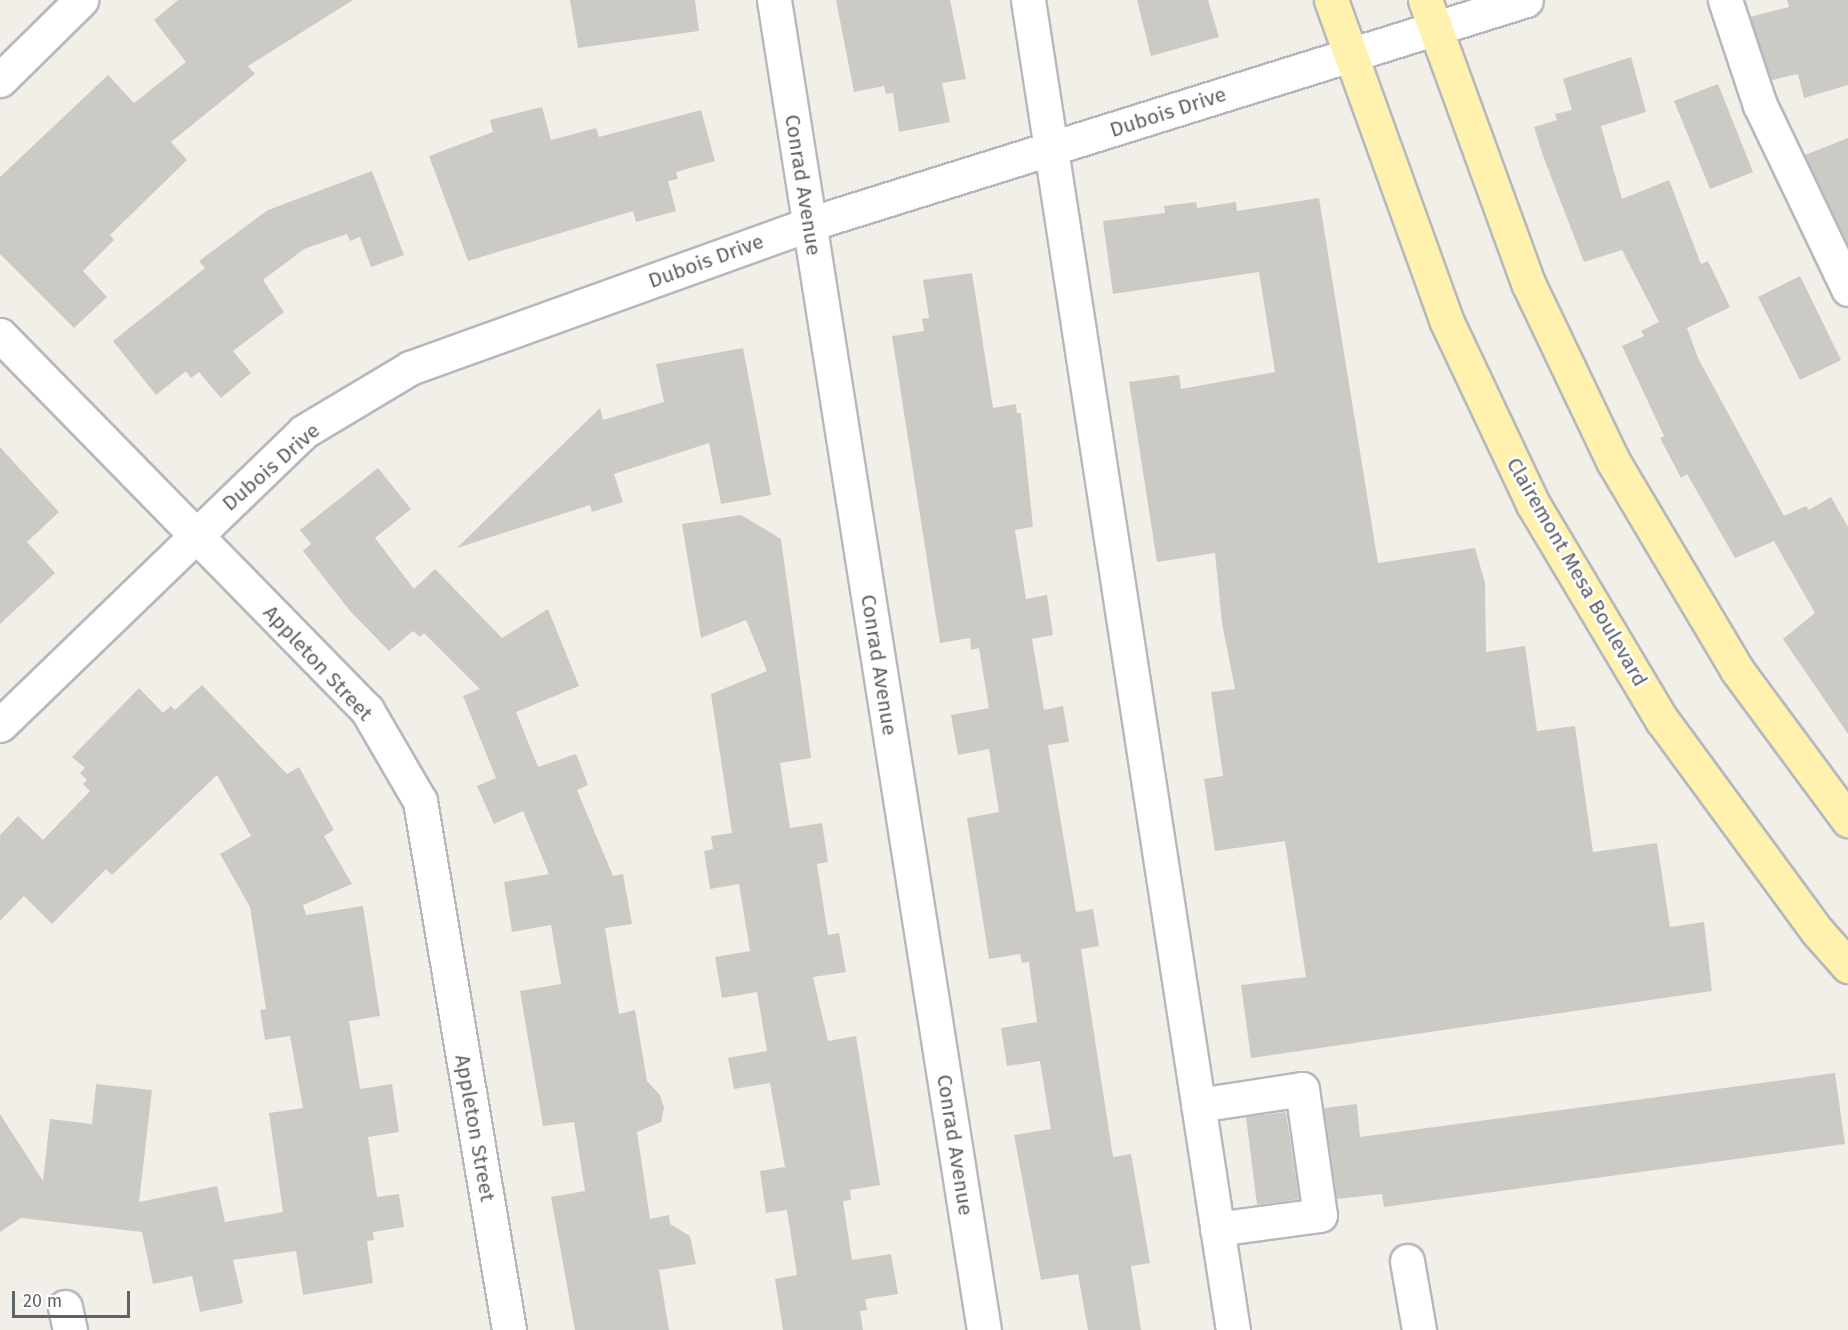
<!DOCTYPE html>
<html>
<head>
<meta charset="utf-8">
<style>
  body { margin:0 }
  #map { position:relative; width:1848px; height:1330px; overflow:hidden; background:#f1efe8; font-family:"Fira Sans",sans-serif }
  div>[style] { position:absolute }
  [style*='--x'] { left:calc(var(--x)*1px); top:calc(var(--y)*1px); width:calc(var(--w)*1px); rotate:calc(var(--a)*1deg) }
  .building>* { inset:0; background:#cccac5 }
  .roads { filter:drop-shadow(2px 0 #b5b8bc) drop-shadow(-2px 0 #b5b8bc) drop-shadow(0 2px #b5b8bc) drop-shadow(0 -2px #b5b8bc) }
  .minor>* { height:33px; margin:-16.5px; padding:0 16.5px; transform-origin:16.5px; border-radius:16.5px; background:#fff }
  .major>* { height:33px; margin:-16.5px; padding:0 16.5px; transform-origin:16.5px; border-radius:16.5px; background:#fff2af }
  span { translate:-50% -50%; white-space:nowrap; text-align:center; line-height:1.15; -webkit-text-stroke:5px #fff; paint-order:stroke }
  .street-label { font-size:21px; color:#5f6368 }
  .scale { position:absolute; left:12px; top:1291px; width:118px; height:27px; box-sizing:border-box; border:3px solid #5f6368; border-top:0; padding-left:8px; font-size:18px; line-height:21px; white-space:nowrap; color:#5f6368; -webkit-text-stroke:4px #fff; paint-order:stroke }
</style>
</head>
<body>
<div id="map">
  <div class="building">
    <div style="clip-path:polygon(178px 0,353px 0,248px 66px,255px 74px,171px 142px,187px 160px,110px 235px,114px 240px,83px 271px,107px 297px,74px 328px,0 254px,0 177px,108px 75px,134px 103px,186px 62px,154px 20px)"></div>
    <div style="clip-path:polygon(570px 0,695px 0,699px 31px,578px 48px)"></div>
    <div style="clip-path:polygon(836px 0,950px 0,966px 79px,942px 83px,950px 122px,899px 132px,893px 93px,886px 94px,884px 86px,854px 92px)"></div>
    <div style="clip-path:polygon(1137px 0,1208px 0,1219px 37px,1151px 56px)"></div>
    <div style="clip-path:polygon(1787px 0,1848px 0,1848px 85px,1804px 98px,1798px 74px,1772px 80px,1750px 17px,1789px 7px)"></div>
    <div style="clip-path:polygon(1631px 57px,1646px 112px,1601px 126px,1622px 199px,1669px 180px,1701px 264px,1708px 261px,1730px 307px,1687px 328px,1698px 358px,1784px 516px,1806px 506px,1809px 510px,1831px 497px,1848px 527px,1848px 734px,1783px 639px,1815px 613px,1774px 541px,1735px 558px,1687px 474px,1681px 478px,1660px 438px,1664px 436px,1622px 346px,1644px 336px,1641px 331px,1659px 322px,1622px 250px,1584px 262px,1543px 156px,1534px 127px,1557px 120px,1555px 114px,1572px 110px,1563px 79px)"></div>
    <div style="clip-path:polygon(1718px 84px,1753px 172px,1710px 189px,1674px 101px)"></div>
    <div style="clip-path:polygon(542px 107px,551px 140px,596px 128px,599px 137px,701px 110px,715px 161px,676px 172px,678px 179px,668px 181px,676px 211px,636px 222px,633px 211px,468px 261px,429px 156px,493px 132px,490px 120px)"></div>
    <div style="clip-path:polygon(1848px 138px,1848px 246px,1805px 155px)"></div>
    <div style="clip-path:polygon(372px 171px,404px 255px,371px 267px,360px 237px,350px 241px,347px 234px,304px 249px,263px 280px,284px 312px,233px 351px,251px 373px,221px 398px,199px 372px,191px 378px,186px 371px,156px 395px,113px 341px,205px 268px,199px 261px,268px 210px)"></div>
    <div style="clip-path:polygon(1319px 198px,1378px 563px,1475px 548px,1485px 583px,1486px 652px,1525px 646px,1537px 731px,1575px 726px,1593px 852px,1657px 843px,1670px 927px,1704px 922px,1712px 991px,1251px 1058px,1241px 985px,1306px 977px,1285px 841px,1215px 851px,1204px 779px,1223px 776px,1211px 692px,1235px 689px,1222px 623px,1215px 553px,1157px 562px,1129px 382px,1179px 375px,1181px 389px,1275px 372px,1259px 272px,1113px 294px,1103px 221px,1165px 213px,1164px 206px,1196px 202px,1197px 208px,1236px 202px,1237px 211px)"></div>
    <div style="clip-path:polygon(972px 273px,993px 408px,1016px 404px,1017px 413px,1021px 413px,1033px 527px,1015px 530px,1026px 599px,1047px 595px,1053px 635px,1032px 639px,1044px 710px,1063px 706px,1069px 742px,1048px 745px,1076px 912px,1093px 909px,1099px 946px,1081px 949px,1113px 1157px,1131px 1154px,1150px 1263px,1131px 1266px,1141px 1330px,1088px 1330px,1078px 1274px,1041px 1280px,1014px 1135px,1051px 1129px,1040px 1061px,1007px 1066px,1001px 1028px,1037px 1022px,1029px 962px,1022px 963px,1020px 954px,989px 959px,967px 818px,999px 812px,989px 749px,958px 755px,951px 715px,989px 708px,979px 648px,971px 650px,970px 638px,940px 643px,892px 336px,924px 331px,922px 319px,929px 318px,923px 280px)"></div>
    <div style="clip-path:polygon(1800px 276px,1841px 360px,1800px 380px,1758px 297px)"></div>
    <div style="clip-path:polygon(743px 348px,771px 495px,721px 504px,709px 443px,614px 474px,623px 502px,592px 512px,590px 505px,457px 548px,600px 408px,603px 420px,664px 402px,656px 364px)"></div>
    <div style="clip-path:polygon(0 447px,59px 512px,27px 542px,55px 573px,0 624px)"></div>
    <div style="clip-path:polygon(378px 468px,411px 509px,375px 538px,414px 589px,435px 569px,502px 638px,548px 609px,579px 686px,516px 712px,538px 767px,576px 754px,588px 785px,577px 790px,613px 876px,623px 874px,632px 924px,605px 928px,619px 1014px,635px 1010px,647px 1081px,660px 1095px,664px 1108px,661px 1122px,637px 1132px,650px 1219px,669px 1215px,670px 1224px,690px 1236px,696px 1264px,659px 1270px,669px 1330px,575px 1330px,551px 1197px,585px 1191px,574px 1122px,543px 1126px,520px 991px,561px 984px,551px 925px,512px 932px,504px 882px,549px 874px,523px 811px,494px 824px,477px 786px,496px 778px,463px 696px,480px 689px,424px 633px,420px 637px,413px 631px,389px 651px,351px 612px,303px 551px,311px 544px,300px 530px)"></div>
    <div style="clip-path:polygon(741px 515px,781px 539px,811px 758px,780px 763px,790px 828px,822px 823px,828px 862px,817px 864px,828px 935px,839px 933px,846px 972px,813px 977px,828px 1041px,856px 1036px,880px 1185px,850px 1190px,851px 1200px,843px 1201px,852px 1260px,891px 1254px,898px 1294px,865px 1299px,867px 1310px,860px 1311px,863px 1330px,783px 1330px,775px 1279px,797px 1275px,787px 1210px,766px 1213px,760px 1171px,785px 1167px,770px 1083px,734px 1089px,728px 1058px,767px 1051px,757px 992px,722px 998px,715px 957px,750px 951px,739px 884px,710px 889px,704px 851px,713px 849px,711px 836px,732px 833px,711px 694px,767px 671px,746px 620px,701px 638px,682px 524px)"></div>
    <div style="clip-path:polygon(202px 685px,287px 774px,299px 767px,334px 830px,324px 836px,352px 884px,303px 905px,306px 915px,363px 906px,380px 1016px,349px 1021px,360px 1089px,392px 1084px,399px 1132px,368px 1137px,377px 1197px,399px 1194px,404px 1227px,373px 1232px,374px 1240px,367px 1241px,373px 1283px,303px 1295px,296px 1251px,233px 1260px,243px 1303px,200px 1312px,192px 1276px,153px 1284px,142px 1232px,21px 1218px,0 1232px,0 1114px,43px 1181px,50px 1119px,92px 1124px,96px 1084px,152px 1090px,139px 1202px,217px 1186px,225px 1222px,283px 1212px,269px 1113px,303px 1108px,290px 1036px,265px 1040px,260px 1010px,266px 1009px,250px 907px,220px 854px,251px 836px,217px 775px,112px 875px,106px 869px,52px 924px,24px 896px,0 921px,0 835px,18px 816px,43px 840px,90px 791px,83px 784px,87px 780px,80px 773px,85px 768px,72px 757px,139px 688px,163px 713px,171px 706px,175px 710px)"></div>
    <div style="clip-path:polygon(1835px 1073px,1845px 1144px,1384px 1207px,1382px 1194px,1337px 1199px,1324px 1108px,1357px 1104px,1360px 1137px)"></div>
    <div style="clip-path:polygon(1286px 1112px,1299px 1199px,1257px 1205px,1246px 1117px)"></div>
  </div>
  <div class="roads">
    <div class="minor">
      <div style="--x:774;--y:0;--w:1346;--a:81.03"></div>
      <div style="--x:1028;--y:0;--w:1346;--a:81.24"></div>
      <div style="--x:1725;--y:0;--w:111;--a:71.6"></div>
      <div style="--x:1760;--y:105;--w:204;--a:64.4"></div>
      <div style="--x:0;--y:80;--w:114;--a:-44.6"></div>
      <div style="--x:0;--y:335;--w:525;--a:45.62"></div>
      <div style="--x:367;--y:710;--w:105;--a:59.8"></div>
      <div style="--x:420;--y:801;--w:536;--a:80.45"></div>
      <div style="--x:0;--y:725;--w:421;--a:-44"></div>
      <div style="--x:303;--y:432;--w:125;--a:-30.9"></div>
      <div style="--x:410;--y:368;--w:424;--a:-19.8"></div>
      <div style="--x:809;--y:224;--w:751;--a:-17.35"></div>
      <div style="--x:1198;--y:1105;--w:105;--a:-8.7"></div>
      <div style="--x:1302;--y:1089;--w:127;--a:81.9"></div>
      <div style="--x:1320;--y:1215;--w:104;--a:172.3"></div>
      <div style="--x:1407;--y:1261;--w:70;--a:80.1"></div>
      <div style="--x:65;--y:1307;--w:24;--a:78"></div>
    </div>
    <div class="major">
      <div style="--x:1331;--y:0;--w:340;--a:70.2"></div>
      <div style="--x:1446;--y:320;--w:204;--a:64.7"></div>
      <div style="--x:1533;--y:504;--w:252;--a:59.2"></div>
      <div style="--x:1662;--y:720;--w:262;--a:53.7"></div>
      <div style="--x:1817;--y:931;--w:47;--a:48.5"></div>
      <div style="--x:1425;--y:0;--w:303;--a:70"></div>
      <div style="--x:1529;--y:285;--w:195;--a:64.5"></div>
      <div style="--x:1613;--y:461;--w:243;--a:59.3"></div>
      <div style="--x:1737;--y:670;--w:187;--a:53.5"></div>
    </div>
  </div>
  <div class="street-label">
    <span style="left:1168px;top:112px;rotate:-18deg">Dubois Drive</span>
    <span style="left:803px;top:185px;rotate:81deg">Conrad Avenue</span>
    <span style="left:706px;top:261px;rotate:-20deg">Dubois Drive</span>
    <span style="left:271px;top:467px;rotate:-41deg">Dubois Drive</span>
    <span style="left:1577px;top:572px;rotate:60deg">Clairemont Mesa Boulevard</span>
    <span style="left:318px;top:663px;rotate:47deg">Appleton Street</span>
    <span style="left:879px;top:665px;rotate:81deg">Conrad Avenue</span>
    <span style="left:475px;top:1128px;rotate:80deg">Appleton Street</span>
    <span style="left:955px;top:1145px;rotate:81deg">Conrad Avenue</span>
  </div>
  <div class="scale">20 m</div>
</div>
</body>
</html>
